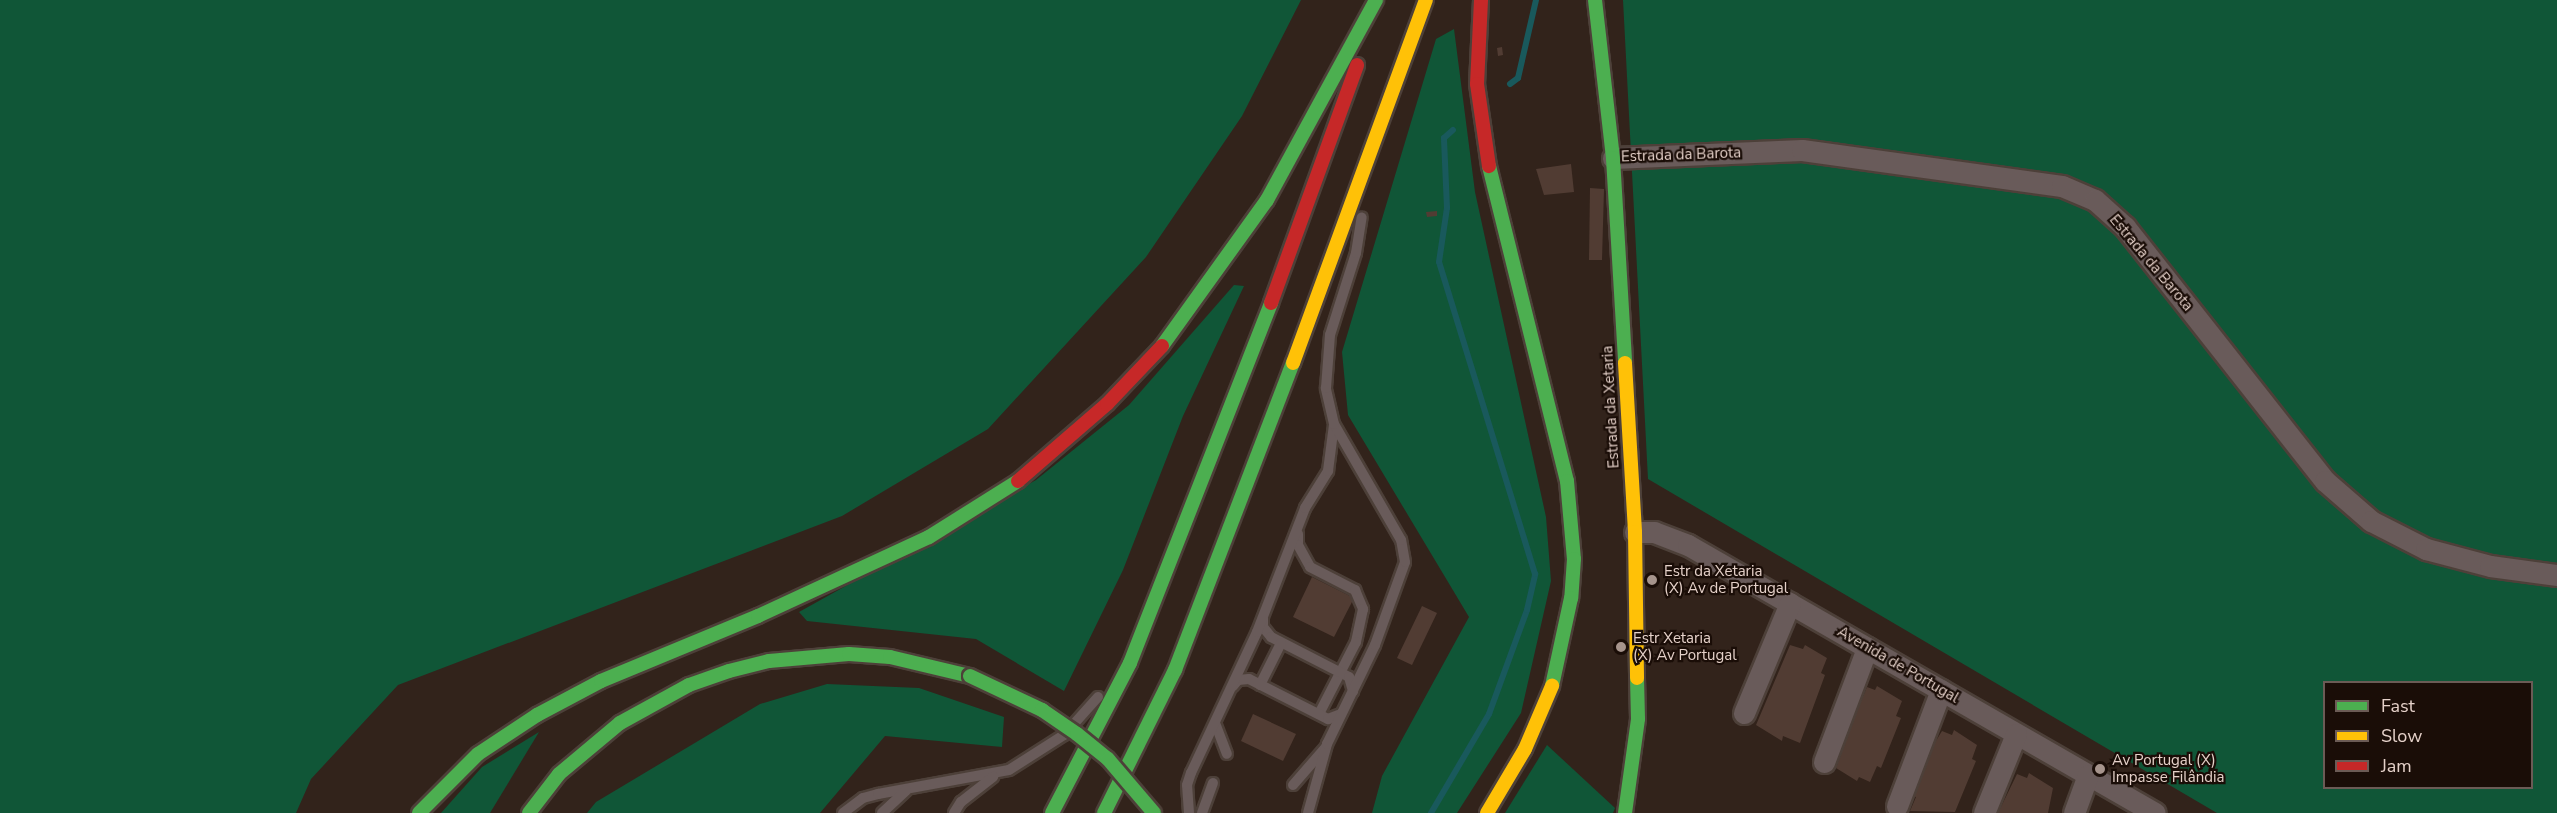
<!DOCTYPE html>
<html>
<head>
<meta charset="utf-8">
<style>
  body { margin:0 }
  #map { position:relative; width:2557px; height:813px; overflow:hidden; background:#32231b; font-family:"Nunito Sans",sans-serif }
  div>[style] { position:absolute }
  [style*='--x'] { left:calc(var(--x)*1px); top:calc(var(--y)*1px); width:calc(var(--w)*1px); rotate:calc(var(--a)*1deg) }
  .green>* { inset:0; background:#105637 }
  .stream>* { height:6px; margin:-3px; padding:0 3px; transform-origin:3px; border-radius:3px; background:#19595c }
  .building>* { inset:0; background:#513c33 }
  .roads { filter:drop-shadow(2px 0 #4d4039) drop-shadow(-2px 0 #4d4039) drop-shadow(0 2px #4d4039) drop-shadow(0 -2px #4d4039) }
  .lane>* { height:10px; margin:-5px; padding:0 5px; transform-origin:5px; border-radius:5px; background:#695b5a }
  .street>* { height:21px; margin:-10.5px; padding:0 10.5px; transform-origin:10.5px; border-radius:10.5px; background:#695b5a }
  .fast>* { height:14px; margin:-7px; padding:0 7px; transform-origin:7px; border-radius:7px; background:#4caf50 }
  .slow>* { height:14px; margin:-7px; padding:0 7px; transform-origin:7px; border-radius:7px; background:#ffc107 }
  .jam>* { height:14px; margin:-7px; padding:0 7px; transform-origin:7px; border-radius:7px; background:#c62828 }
  .bridges { filter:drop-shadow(2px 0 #4d4039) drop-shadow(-2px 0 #4d4039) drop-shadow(0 2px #4d4039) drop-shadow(0 -2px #4d4039) }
  .fast-bridge>* { height:14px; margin:-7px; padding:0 7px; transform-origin:7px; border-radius:7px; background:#4caf50 }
  .dots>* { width:16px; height:16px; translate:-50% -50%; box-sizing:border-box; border:3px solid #1a0d07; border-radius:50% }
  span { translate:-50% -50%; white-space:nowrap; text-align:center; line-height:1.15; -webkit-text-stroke:4.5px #1a0d07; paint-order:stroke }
  .street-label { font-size:15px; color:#e5d1c9 }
  .poi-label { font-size:15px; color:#e5d1c9 }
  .left { translate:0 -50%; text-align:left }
  .legend { position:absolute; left:2323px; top:681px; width:210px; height:108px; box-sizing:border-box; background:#1a0d07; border:2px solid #6b5b55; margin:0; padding:8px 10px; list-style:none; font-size:18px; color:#e5d1c9 }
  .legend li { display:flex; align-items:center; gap:12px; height:30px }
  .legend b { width:30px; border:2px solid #6b5b55 }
</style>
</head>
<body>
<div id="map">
  <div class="green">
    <div style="clip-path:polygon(0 0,1301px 0,1242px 116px,1146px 257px,988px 429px,842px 516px,398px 685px,311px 779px,296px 813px,0 813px)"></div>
    <div style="clip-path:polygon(evenodd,1623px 0,2557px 0,2557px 813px,2217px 813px,1648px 479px,1623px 0,2324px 682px,2532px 682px,2532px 788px,2324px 788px,2324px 682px)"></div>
    <div style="clip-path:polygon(1454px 29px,1475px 192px,1546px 517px,1551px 581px,1521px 713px,1457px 813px,1372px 813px,1382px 776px,1469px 617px,1348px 415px,1342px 352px,1436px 39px)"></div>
    <div style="clip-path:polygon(1234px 285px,1244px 286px,1183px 416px,1123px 570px,1064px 691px,976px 639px,807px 621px,799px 612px,1036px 480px,1129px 405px)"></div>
    <div style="clip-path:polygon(827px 684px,919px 688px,1004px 717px,1002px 747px,885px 736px,820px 813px,587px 813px,596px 802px,760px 704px)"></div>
    <div style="clip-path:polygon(539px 732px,490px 813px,441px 813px,482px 767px)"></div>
    <div style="clip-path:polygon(1547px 745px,1615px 808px,1613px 813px,1505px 813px)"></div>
  </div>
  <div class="stream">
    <div style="--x:1510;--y:84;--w:10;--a:-37"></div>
    <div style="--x:1518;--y:78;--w:80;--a:-77"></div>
    <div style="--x:1431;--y:813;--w:115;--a:-59.6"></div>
    <div style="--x:1489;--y:714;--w:111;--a:-69.9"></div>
    <div style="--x:1527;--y:610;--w:37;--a:-77"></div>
    <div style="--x:1535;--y:574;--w:326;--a:-107.1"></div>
    <div style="--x:1439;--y:262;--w:55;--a:-81.6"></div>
    <div style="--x:1447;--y:208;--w:70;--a:-92.5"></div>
    <div style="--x:1444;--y:138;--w:12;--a:-42"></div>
  </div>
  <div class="building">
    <div style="clip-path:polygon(1502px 47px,1503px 55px,1498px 56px,1497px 48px)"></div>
    <div style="clip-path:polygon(1571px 164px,1574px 192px,1544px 195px,1536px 169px)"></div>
    <div style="clip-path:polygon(1590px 188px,1604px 189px,1602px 260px,1589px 260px)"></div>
    <div style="clip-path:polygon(1437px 211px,1437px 216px,1427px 217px,1426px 212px)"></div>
    <div style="clip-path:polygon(1312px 577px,1354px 598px,1334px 637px,1293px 617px)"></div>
    <div style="clip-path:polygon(1422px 606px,1437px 613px,1412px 665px,1397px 658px)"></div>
    <div style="clip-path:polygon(1790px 645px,1803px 649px,1805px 645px,1827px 658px,1821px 673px,1825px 675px,1800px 743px,1783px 736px,1782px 741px,1756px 725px)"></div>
    <div style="clip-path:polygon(1877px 686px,1902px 701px,1896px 716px,1901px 718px,1881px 768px,1877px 766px,1870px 782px,1859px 777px,1857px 781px,1836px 768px,1841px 754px,1837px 753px,1858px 700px,1861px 701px,1867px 687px,1875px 690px)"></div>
    <div style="clip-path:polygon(1253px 714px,1296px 734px,1283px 761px,1241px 741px)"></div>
    <div style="clip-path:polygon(1954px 730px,1977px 745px,1972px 759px,1976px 761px,1955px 812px,1910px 811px,1916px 797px,1912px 796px,1934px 744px,1942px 731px,1952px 735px)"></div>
    <div style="clip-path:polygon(2029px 773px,2053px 788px,2048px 813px,1998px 813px,2017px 774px,2027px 778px)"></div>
  </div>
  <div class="roads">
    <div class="lane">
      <div style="--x:1298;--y:534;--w:11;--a:90"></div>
      <div style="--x:1298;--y:545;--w:25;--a:61"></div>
      <div style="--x:1310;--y:567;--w:51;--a:27.1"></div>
      <div style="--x:1355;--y:590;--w:21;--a:67"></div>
      <div style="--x:1363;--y:609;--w:34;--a:102"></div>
      <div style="--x:1356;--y:642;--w:81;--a:117.2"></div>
      <div style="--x:1263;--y:618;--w:9;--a:90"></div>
      <div style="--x:1263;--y:627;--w:13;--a:51"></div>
      <div style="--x:1271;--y:637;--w:88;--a:27.1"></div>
      <div style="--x:1349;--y:677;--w:15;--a:74"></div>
      <div style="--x:1260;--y:685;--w:47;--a:-63.4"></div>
      <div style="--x:1233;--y:686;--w:8;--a:-50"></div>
      <div style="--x:1238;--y:680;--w:11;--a:-5"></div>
      <div style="--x:1249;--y:679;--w:89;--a:26.9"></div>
      <div style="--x:1328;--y:719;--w:14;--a:-21"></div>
      <div style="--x:1215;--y:723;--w:33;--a:69"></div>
      <div style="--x:1293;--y:785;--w:50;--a:-49"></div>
      <div style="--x:843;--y:813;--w:25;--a:-37"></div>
      <div style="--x:863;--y:798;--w:16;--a:-15"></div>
      <div style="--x:878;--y:794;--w:133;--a:-10.4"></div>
      <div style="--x:1009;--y:770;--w:65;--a:-32.5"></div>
      <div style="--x:1064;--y:735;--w:51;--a:-48.2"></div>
      <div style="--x:882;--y:813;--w:33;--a:-43"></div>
      <div style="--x:954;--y:813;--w:13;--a:-58"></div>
      <div style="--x:961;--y:802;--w:41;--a:-38"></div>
      <div style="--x:1189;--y:813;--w:28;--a:-94"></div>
      <div style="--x:1187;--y:785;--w:13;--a:-72"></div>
      <div style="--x:1191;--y:773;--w:156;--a:-64.9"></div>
      <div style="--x:1257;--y:632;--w:133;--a:-68.8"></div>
      <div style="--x:1305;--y:508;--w:44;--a:-58.1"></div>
      <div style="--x:1328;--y:471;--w:46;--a:-82.6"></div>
      <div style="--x:1202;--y:813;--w:32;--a:-70"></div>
      <div style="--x:1308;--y:813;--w:72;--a:-74.6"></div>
      <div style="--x:1327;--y:744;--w:110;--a:-64.1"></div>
      <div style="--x:1375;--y:645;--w:88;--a:-70.1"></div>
      <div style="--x:1405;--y:562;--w:22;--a:-100"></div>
      <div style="--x:1401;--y:540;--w:134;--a:-120"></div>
      <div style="--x:1334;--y:424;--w:37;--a:-103"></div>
      <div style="--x:1326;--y:388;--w:53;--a:-85.7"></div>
      <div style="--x:1330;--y:335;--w:86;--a:-72.4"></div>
      <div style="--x:1356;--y:253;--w:36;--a:-81"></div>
    </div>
    <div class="street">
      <div style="--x:1613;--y:158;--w:189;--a:-2.4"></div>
      <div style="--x:1802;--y:150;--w:262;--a:7.9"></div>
      <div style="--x:2062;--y:186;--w:36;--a:23"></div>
      <div style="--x:2095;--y:200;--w:40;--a:42"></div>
      <div style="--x:2125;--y:227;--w:323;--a:51.8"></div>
      <div style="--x:2325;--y:481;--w:61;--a:41"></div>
      <div style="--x:2371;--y:521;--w:62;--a:27"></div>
      <div style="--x:2426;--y:549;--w:66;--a:14.9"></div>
      <div style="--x:2490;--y:566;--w:68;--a:7.7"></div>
      <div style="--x:1635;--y:532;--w:19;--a:0"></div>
      <div style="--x:1654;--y:532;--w:36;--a:21"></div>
      <div style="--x:1688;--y:545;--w:538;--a:29.85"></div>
      <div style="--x:1744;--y:713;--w:119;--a:-67.3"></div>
      <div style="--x:1824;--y:762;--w:122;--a:-69.3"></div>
      <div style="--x:1897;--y:806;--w:124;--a:-69.2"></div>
      <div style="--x:1984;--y:813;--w:85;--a:-67.9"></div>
      <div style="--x:2074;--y:813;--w:40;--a:-69.8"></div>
    </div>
    <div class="fast">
      <div style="--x:1595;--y:0;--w:159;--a:83.5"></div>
      <div style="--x:1613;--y:158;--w:205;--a:86.6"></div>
      <div style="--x:1489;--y:166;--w:325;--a:76.1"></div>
      <div style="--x:1567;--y:481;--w:78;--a:84.9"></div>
      <div style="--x:1574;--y:559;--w:39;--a:94"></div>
      <div style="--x:1571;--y:598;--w:90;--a:102.2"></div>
      <div style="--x:1162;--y:346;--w:180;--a:-54.3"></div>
      <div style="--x:1267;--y:200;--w:228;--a:-61.4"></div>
      <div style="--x:419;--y:813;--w:83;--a:-45"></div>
      <div style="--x:478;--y:754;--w:71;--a:-33.5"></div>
      <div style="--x:537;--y:715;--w:72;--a:-28"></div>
      <div style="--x:601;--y:681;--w:170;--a:-22.5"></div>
      <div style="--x:758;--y:616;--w:188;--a:-24.8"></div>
      <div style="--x:929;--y:537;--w:105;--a:-32.2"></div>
      <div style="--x:529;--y:813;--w:49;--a:-52.4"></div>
      <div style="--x:559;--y:774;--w:80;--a:-39.9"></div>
      <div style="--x:620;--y:723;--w:79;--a:-28.8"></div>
      <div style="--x:689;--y:685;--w:42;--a:-19.3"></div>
      <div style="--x:729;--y:671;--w:41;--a:-14"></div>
      <div style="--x:769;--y:661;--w:80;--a:-5"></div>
      <div style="--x:849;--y:654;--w:41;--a:4.2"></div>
      <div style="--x:890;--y:657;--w:82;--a:13.4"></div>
      <div style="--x:1052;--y:813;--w:169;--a:-62.5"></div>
      <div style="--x:1130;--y:663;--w:387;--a:-68.6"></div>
      <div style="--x:1104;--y:813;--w:160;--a:-63.6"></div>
      <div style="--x:1175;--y:670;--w:329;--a:-69"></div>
      <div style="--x:1625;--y:813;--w:95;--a:-82.1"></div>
      <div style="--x:1638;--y:719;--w:41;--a:-91.4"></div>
    </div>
    <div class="slow">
      <div style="--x:1293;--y:363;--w:387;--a:-69.9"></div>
      <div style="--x:1625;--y:363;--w:169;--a:86.6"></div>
      <div style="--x:1635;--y:532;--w:146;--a:89.2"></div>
      <div style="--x:1487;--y:813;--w:74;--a:-59.3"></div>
      <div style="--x:1525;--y:749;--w:69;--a:-66.8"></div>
    </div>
    <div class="jam">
      <div style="--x:1481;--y:0;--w:84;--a:92.7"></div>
      <div style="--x:1477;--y:84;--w:83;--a:81.7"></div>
      <div style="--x:1271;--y:303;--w:253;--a:-70.1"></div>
      <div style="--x:1018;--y:481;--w:118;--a:-40.9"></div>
      <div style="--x:1107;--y:404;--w:80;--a:-46.5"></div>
    </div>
  </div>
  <div class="bridges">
    <div class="fast-bridge">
      <div style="--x:970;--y:676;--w:80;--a:25.3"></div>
      <div style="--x:1042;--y:710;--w:42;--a:34.4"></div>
      <div style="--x:1077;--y:734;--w:40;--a:39"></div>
      <div style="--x:1108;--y:759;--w:71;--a:49.6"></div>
    </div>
  </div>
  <div class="dots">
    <div style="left:1652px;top:580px;background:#a6948c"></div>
    <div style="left:1621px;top:647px;background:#a6948c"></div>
    <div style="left:2100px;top:769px;background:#a6948c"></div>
  </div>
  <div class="street-label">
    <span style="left:1681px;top:155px;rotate:-2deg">Estrada da Barota</span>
    <span style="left:2151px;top:263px;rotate:50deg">Estrada da Barota</span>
    <span style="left:1611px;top:407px;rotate:-93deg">Estrada da Xetaria</span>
    <span style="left:1898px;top:665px;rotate:30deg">Avenida de Portugal</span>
  </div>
  <div class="poi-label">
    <span class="left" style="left:1664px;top:580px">Estr da Xetaria<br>(X) Av de Portugal</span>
    <span class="left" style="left:1633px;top:647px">Estr Xetaria<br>(X) Av Portugal</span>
    <span class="left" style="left:2112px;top:769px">Av Portugal (X)<br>Impasse Filândia</span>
  </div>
  <ul class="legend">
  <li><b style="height:8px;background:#4caf50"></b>Fast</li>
  <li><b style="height:8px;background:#ffc107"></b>Slow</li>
  <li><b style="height:8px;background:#c62828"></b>Jam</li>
  </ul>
</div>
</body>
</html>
